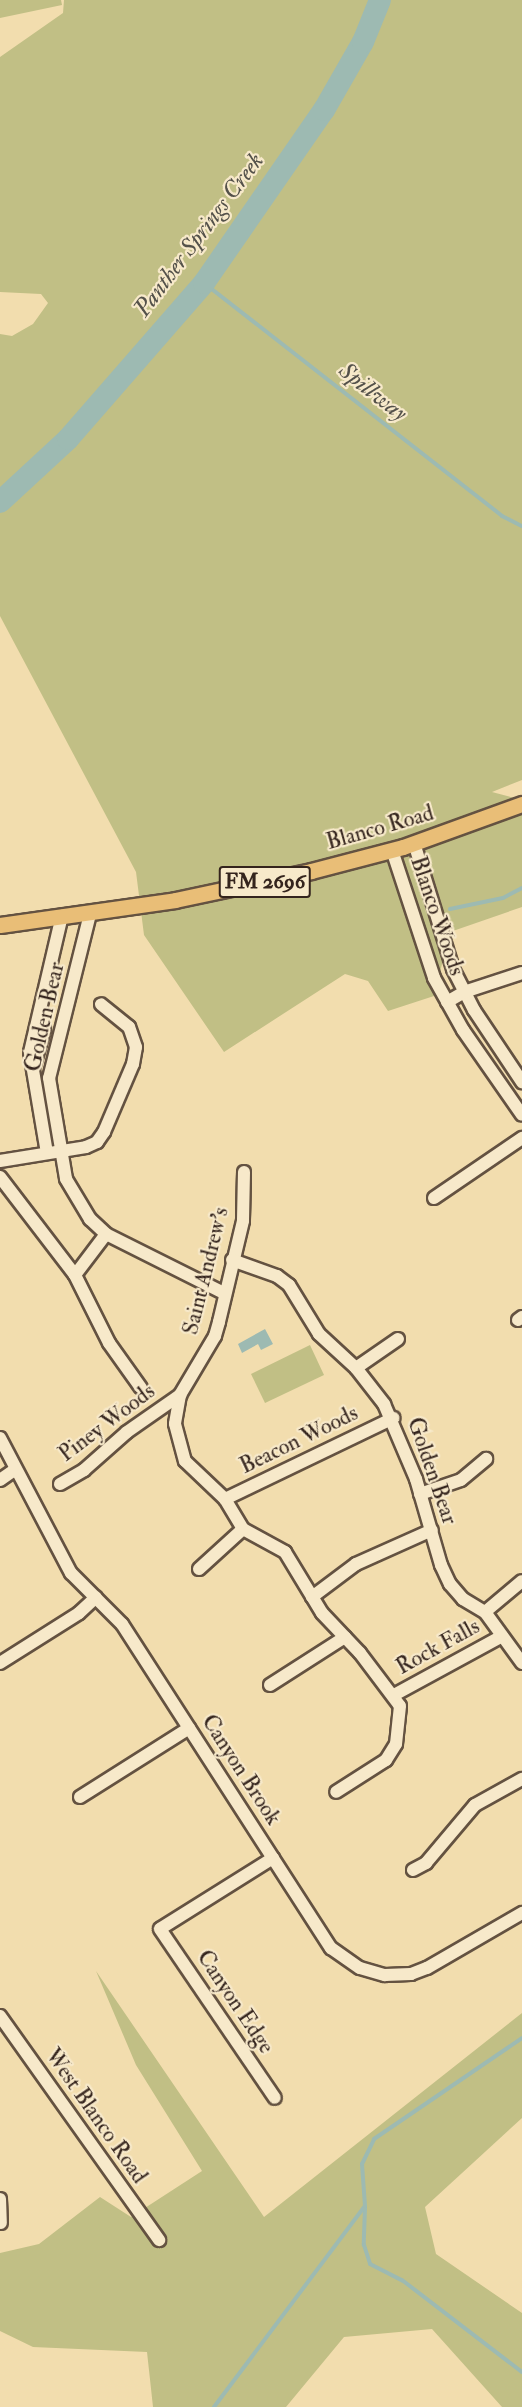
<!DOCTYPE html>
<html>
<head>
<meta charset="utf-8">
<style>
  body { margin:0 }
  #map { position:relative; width:522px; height:2407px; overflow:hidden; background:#f2ddae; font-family:"IM FELL Double Pica",serif }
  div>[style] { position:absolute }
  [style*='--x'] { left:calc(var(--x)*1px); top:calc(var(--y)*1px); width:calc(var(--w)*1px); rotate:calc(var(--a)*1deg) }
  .green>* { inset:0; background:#c1bf85 }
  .water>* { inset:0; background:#9dbab2 }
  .stream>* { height:4px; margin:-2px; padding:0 2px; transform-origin:2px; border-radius:2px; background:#9dbab2 }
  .river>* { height:22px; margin:-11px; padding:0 11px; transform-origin:11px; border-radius:11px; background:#9dbab2 }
  .roads { filter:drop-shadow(2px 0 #645241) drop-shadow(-2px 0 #645241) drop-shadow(0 2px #645241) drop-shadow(0 -2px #645241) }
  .minor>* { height:12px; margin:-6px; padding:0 6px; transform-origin:6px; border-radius:6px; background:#f7e9ca }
  .major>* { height:15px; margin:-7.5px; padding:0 7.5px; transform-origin:7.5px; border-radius:7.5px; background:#e9be77 }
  span { translate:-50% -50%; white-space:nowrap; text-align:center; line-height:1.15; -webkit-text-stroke:4.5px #f7e9ca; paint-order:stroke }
  .shield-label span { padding:2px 4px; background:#f7e9ca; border:2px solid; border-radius:4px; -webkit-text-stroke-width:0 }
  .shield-label { font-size:21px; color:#34241d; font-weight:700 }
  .street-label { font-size:22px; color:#34241d }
  .water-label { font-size:24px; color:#54514a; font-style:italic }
</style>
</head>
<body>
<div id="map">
  <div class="green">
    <div style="clip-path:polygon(0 0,61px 0,62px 5px,0 18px)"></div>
    <div style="clip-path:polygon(64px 0,522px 0,522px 780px,492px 792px,522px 800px,522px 907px,450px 932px,434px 996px,388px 1011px,368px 981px,345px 974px,224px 1052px,144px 935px,136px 872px,0 616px,0 334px,12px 336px,33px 324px,48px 303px,41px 294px,0 292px,0 57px,63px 13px)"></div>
    <div style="clip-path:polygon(310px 1345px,324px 1375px,265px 1403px,251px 1374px)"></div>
    <div style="clip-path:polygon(96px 1971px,264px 2217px,522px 2013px,522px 2118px,425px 2207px,436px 2254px,522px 2313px,522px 2407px,502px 2407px,432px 2329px,344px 2337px,286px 2407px,153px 2407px,147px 2352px,33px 2347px,0 2331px,0 2253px,39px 2244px,100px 2197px,131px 2217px,202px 2171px,136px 2065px)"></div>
  </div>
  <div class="water">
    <div style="clip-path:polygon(265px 1329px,273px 1344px,261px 1350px,258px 1344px,242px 1353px,238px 1344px)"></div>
  </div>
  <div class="stream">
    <div style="--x:204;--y:283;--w:378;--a:38"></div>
    <div style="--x:502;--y:516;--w:22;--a:27"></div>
    <div style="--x:450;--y:909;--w:54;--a:-11.7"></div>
    <div style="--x:503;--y:898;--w:21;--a:-28"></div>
    <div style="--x:365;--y:2207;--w:38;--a:92"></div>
    <div style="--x:364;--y:2245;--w:20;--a:72"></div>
    <div style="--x:370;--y:2264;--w:36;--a:27"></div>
    <div style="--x:402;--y:2280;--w:151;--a:37.5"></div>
    <div style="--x:214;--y:2407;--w:251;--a:-53.1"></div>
    <div style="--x:365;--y:2206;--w:42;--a:-94.1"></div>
    <div style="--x:362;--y:2164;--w:28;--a:-64"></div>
    <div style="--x:374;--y:2139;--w:179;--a:-34.3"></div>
  </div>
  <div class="river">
    <div style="--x:0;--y:502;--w:93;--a:-42.8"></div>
    <div style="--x:68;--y:439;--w:207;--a:-48.9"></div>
    <div style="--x:204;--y:283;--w:211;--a:-55.3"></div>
    <div style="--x:324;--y:110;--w:78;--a:-60.2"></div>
    <div style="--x:363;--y:42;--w:45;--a:-68"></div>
  </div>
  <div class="roads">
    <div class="minor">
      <div style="--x:414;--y:843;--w:132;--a:72.8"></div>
      <div style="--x:453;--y:969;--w:46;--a:62.9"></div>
      <div style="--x:474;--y:1010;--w:87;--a:56.3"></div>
      <div style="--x:392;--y:850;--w:135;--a:71.8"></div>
      <div style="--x:434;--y:978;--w:60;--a:60.9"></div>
      <div style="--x:463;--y:1030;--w:103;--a:55.2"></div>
      <div style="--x:90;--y:914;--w:169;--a:104"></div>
      <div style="--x:49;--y:1078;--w:102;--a:80.4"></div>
      <div style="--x:66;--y:1179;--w:47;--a:59"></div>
      <div style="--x:90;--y:1219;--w:22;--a:43"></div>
      <div style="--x:106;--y:1234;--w:132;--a:26.6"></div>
      <div style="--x:447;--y:1002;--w:20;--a:-30"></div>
      <div style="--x:464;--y:992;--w:61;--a:-18.1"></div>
      <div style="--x:34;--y:1065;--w:37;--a:-74"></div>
      <div style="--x:44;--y:1029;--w:12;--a:-104"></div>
      <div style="--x:47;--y:1153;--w:102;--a:-99.6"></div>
      <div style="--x:30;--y:1052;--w:140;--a:-76.8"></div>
      <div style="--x:0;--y:1161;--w:87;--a:-9.2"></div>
      <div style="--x:86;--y:1147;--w:12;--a:-24"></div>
      <div style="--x:97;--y:1142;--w:12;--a:-55"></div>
      <div style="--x:104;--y:1132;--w:74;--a:-66.9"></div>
      <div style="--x:133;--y:1064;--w:17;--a:-80"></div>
      <div style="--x:136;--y:1047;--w:21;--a:-109"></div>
      <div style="--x:129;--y:1027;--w:36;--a:-141"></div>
      <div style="--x:244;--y:1172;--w:49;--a:91.2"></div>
      <div style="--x:243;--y:1221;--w:104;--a:103.4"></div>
      <div style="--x:219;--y:1322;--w:15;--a:106"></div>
      <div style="--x:215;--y:1336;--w:69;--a:120.7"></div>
      <div style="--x:180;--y:1395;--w:29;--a:100"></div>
      <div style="--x:175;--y:1424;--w:38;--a:75"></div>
      <div style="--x:185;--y:1461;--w:55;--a:43.5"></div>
      <div style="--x:225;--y:1499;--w:35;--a:59"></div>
      <div style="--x:243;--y:1529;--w:48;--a:28.7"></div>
      <div style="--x:285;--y:1552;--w:71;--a:58.8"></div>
      <div style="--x:322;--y:1613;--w:55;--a:46.5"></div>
      <div style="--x:360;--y:1653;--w:66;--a:53"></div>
      <div style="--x:400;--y:1706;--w:38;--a:96"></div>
      <div style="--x:396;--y:1744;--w:19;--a:122"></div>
      <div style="--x:386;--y:1760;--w:59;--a:147.4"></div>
      <div style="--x:0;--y:1177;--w:123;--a:52.6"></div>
      <div style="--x:75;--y:1275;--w:76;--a:63.4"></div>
      <div style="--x:109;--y:1343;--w:55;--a:54.6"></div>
      <div style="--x:434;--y:1198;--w:107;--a:-34.3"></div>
      <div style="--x:232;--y:1260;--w:48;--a:19.6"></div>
      <div style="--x:277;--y:1276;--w:15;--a:37"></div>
      <div style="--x:289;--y:1285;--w:57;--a:58.5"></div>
      <div style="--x:319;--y:1334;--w:50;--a:42.6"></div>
      <div style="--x:356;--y:1368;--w:46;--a:52.1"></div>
      <div style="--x:384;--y:1404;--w:82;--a:66.9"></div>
      <div style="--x:416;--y:1479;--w:90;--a:73.8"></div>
      <div style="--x:441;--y:1565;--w:21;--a:65"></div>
      <div style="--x:450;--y:1584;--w:20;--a:49"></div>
      <div style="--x:463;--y:1599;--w:26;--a:31"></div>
      <div style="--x:485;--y:1612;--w:63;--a:54"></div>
      <div style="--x:75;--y:1275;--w:51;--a:-52.9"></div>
      <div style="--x:518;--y:1320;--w:5;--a:-37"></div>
      <div style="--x:356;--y:1368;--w:51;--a:-34.6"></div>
      <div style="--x:0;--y:1438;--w:153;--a:62.3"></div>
      <div style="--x:71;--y:1573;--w:72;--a:45"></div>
      <div style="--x:122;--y:1624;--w:386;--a:57.2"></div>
      <div style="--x:331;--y:1948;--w:35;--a:35"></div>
      <div style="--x:360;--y:1968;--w:26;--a:16"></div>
      <div style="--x:385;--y:1975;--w:26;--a:-2"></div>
      <div style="--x:411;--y:1974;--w:17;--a:-21"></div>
      <div style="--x:427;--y:1968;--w:110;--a:-30.1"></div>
      <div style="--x:0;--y:1480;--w:19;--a:-35"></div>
      <div style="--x:60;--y:1484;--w:28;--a:-30"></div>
      <div style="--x:84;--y:1470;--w:57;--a:-41.5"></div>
      <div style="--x:127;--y:1432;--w:65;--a:-34.9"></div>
      <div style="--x:420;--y:1494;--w:43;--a:-18.9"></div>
      <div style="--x:461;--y:1480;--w:33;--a:-40"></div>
      <div style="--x:225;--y:1499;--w:187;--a:-25.7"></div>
      <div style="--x:199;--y:1569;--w:59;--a:-42.3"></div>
      <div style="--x:312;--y:1597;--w:55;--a:-36.9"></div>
      <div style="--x:356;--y:1564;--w:83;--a:-24.1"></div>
      <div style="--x:485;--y:1612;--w:48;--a:-40"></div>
      <div style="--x:0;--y:1663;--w:93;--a:-32.3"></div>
      <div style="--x:79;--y:1613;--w:23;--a:-43"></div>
      <div style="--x:270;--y:1685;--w:89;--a:-32.6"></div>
      <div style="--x:394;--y:1695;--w:123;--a:-28.6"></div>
      <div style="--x:80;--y:1797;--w:129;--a:-32.3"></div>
      <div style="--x:273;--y:1858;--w:133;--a:147.9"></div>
      <div style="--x:160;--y:1929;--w:204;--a:55.8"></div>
      <div style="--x:413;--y:1870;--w:15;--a:-28"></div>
      <div style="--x:426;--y:1863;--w:76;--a:-49.8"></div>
      <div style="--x:475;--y:1805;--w:54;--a:-29"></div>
      <div style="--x:0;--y:2016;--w:275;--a:54.6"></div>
      <div style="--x:0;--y:2199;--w:24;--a:88"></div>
    </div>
    <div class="major">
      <div style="--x:0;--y:925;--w:177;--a:-8.1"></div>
      <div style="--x:175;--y:900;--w:139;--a:-12"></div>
      <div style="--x:311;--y:871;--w:95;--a:-14.6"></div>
      <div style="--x:403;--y:847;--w:127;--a:-19.9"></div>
    </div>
  </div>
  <div class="shield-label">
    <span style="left:265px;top:882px">FM 2696</span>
  </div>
  <div class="street-label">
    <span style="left:380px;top:828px;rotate:-16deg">Blanco Road</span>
    <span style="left:437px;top:916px;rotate:71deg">Blanco Woods</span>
    <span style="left:45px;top:1017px;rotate:-77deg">Golden Bear</span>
    <span style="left:206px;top:1271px;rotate:-76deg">Saint Andrew's</span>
    <span style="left:107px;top:1423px;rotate:-37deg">Piney Woods</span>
    <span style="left:299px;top:1440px;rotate:-26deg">Beacon Woods</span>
    <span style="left:432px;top:1471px;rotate:71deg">Golden Bear</span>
    <span style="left:438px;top:1647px;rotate:-29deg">Rock Falls</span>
    <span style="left:241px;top:1770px;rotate:57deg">Canyon Brook</span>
    <span style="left:235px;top:2002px;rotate:56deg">Canyon Edge</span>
    <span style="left:96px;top:2116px;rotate:55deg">West Blanco Road</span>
  </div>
  <div class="water-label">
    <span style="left:199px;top:235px;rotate:-53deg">Panther Springs Creek</span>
    <span style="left:373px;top:392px;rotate:38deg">Spillway</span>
  </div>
</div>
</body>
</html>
